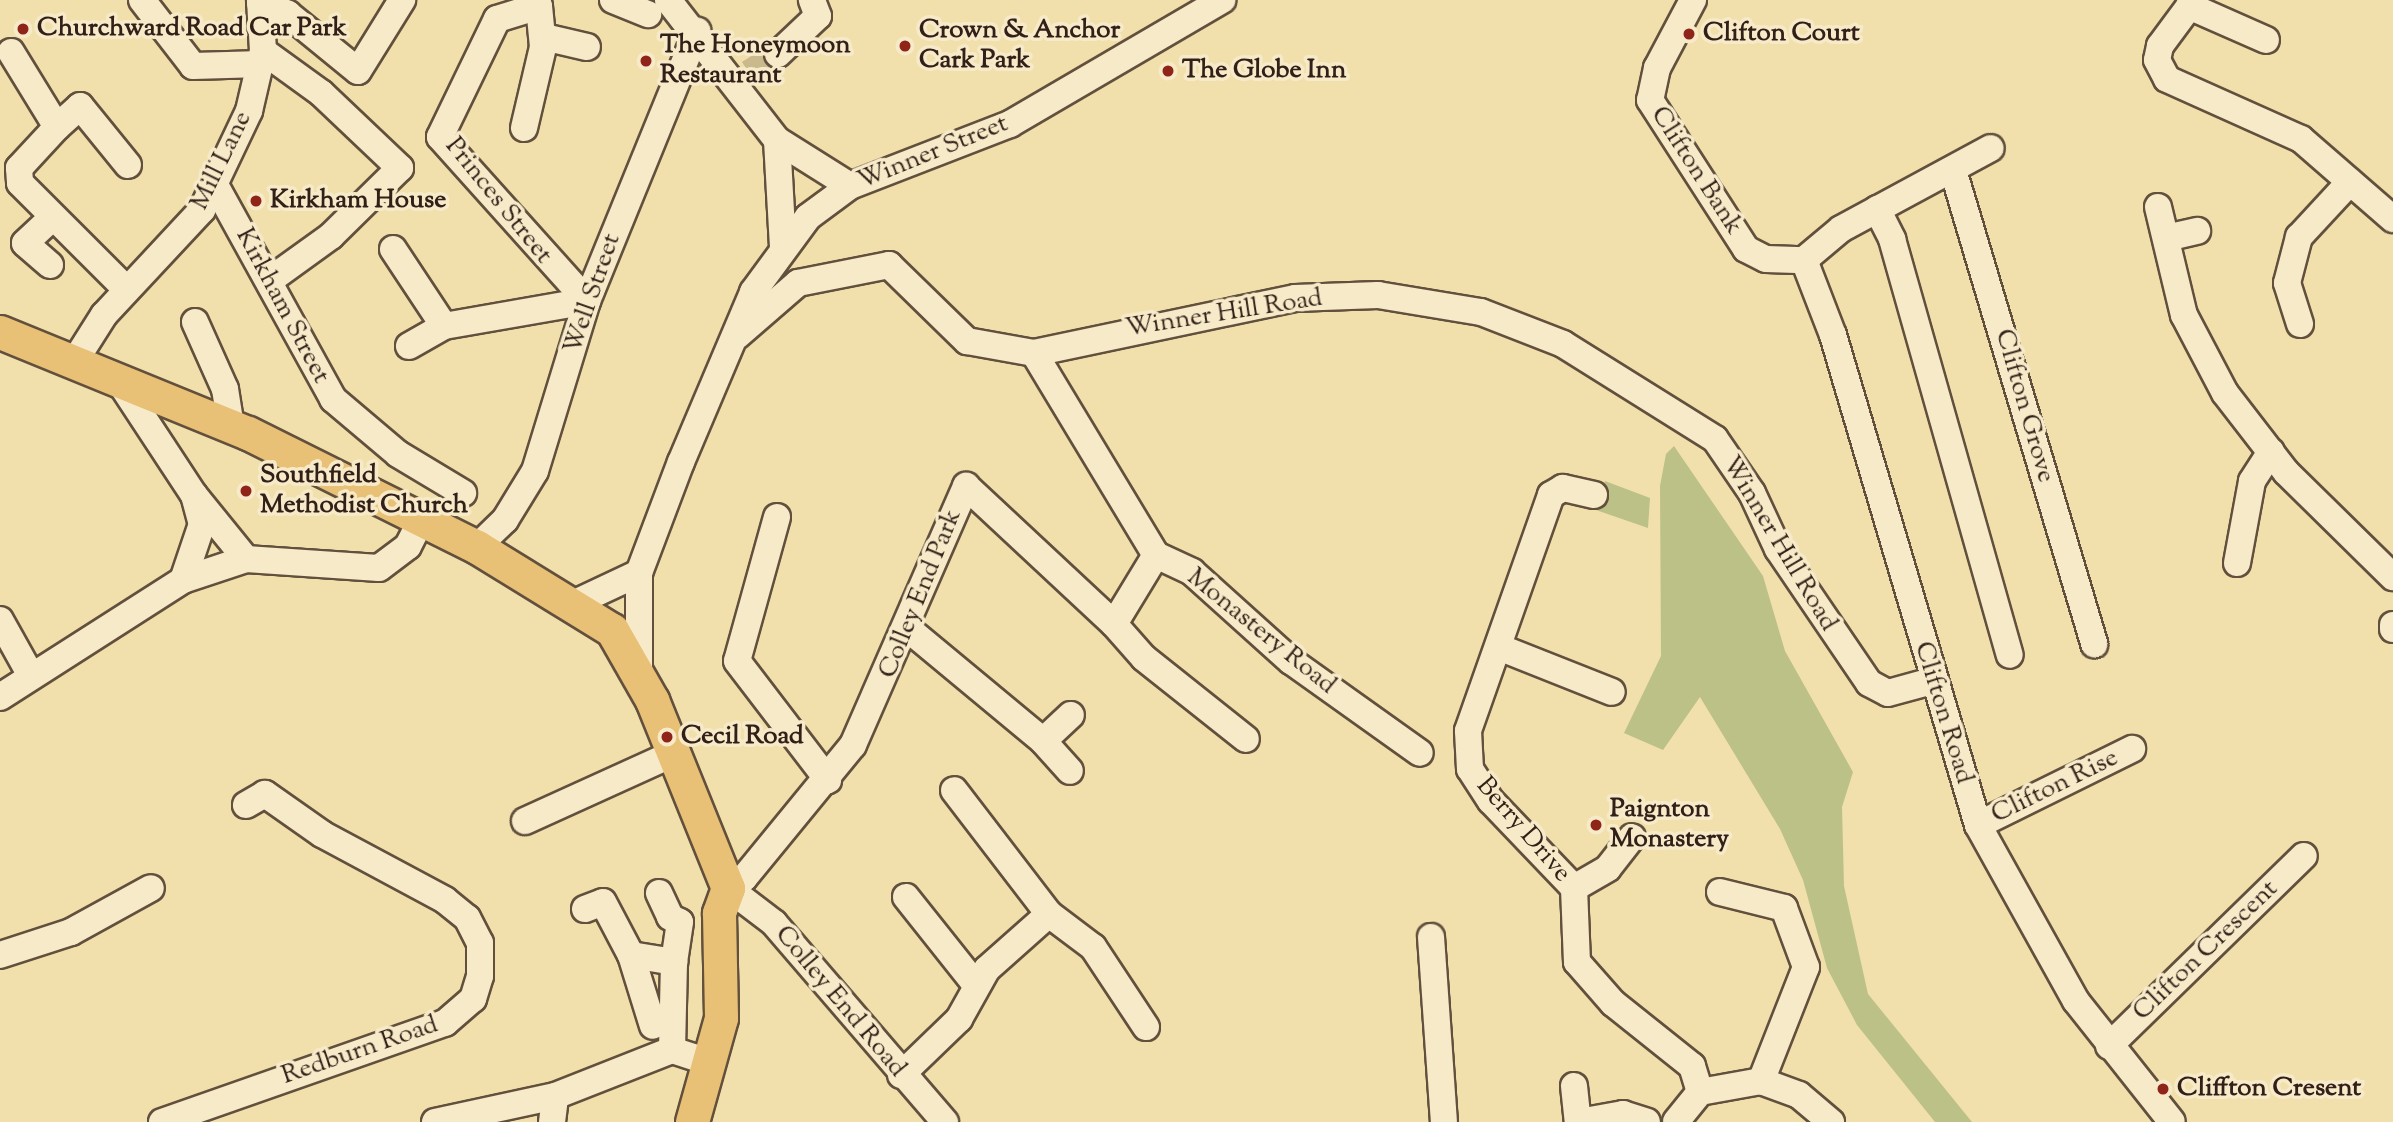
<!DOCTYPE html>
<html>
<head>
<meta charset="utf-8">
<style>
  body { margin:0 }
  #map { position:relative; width:2393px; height:1122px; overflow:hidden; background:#f1dfac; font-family:"Sorts Mill Goudy",serif }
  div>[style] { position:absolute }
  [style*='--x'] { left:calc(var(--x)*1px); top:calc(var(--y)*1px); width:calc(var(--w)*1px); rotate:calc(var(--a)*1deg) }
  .green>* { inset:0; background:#bcc188 }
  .minor-tunnel>* { height:26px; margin-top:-13px; transform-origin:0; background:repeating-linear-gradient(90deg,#cbb98e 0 26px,transparent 0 39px) }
  .roads { filter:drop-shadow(2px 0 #62503d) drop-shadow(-2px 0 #62503d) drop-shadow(0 2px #62503d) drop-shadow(0 -2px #62503d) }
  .minor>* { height:26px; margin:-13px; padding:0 13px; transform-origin:13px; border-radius:13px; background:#f6eac9 }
  .major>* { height:33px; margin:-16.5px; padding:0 16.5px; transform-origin:16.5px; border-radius:16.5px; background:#e8c076 }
  .dots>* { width:19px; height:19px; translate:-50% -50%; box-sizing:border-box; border:4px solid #f6eac9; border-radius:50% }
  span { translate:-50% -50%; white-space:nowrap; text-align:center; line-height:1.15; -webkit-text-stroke:7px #f6eac9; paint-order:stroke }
  .poi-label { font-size:26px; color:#322018; font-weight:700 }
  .left { translate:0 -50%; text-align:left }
  .street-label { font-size:26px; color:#322018 }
</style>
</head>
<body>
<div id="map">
  <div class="green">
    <div style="clip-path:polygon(1674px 446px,1763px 576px,1785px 651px,1853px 772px,1842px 807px,1844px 886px,1868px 994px,1972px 1122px,1935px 1122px,1857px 1025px,1827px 968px,1803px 880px,1780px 829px,1700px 697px,1663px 750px,1624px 733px,1661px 656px,1660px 486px,1666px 454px)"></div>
    <div style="clip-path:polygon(1605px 481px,1650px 498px,1648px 528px,1596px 510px)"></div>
  </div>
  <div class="minor-tunnel">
    <div style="--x:749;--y:73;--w:35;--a:-33"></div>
  </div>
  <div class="roads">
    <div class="minor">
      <div style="--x:142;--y:0;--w:83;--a:52.3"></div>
      <div style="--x:193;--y:66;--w:69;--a:-1.7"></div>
      <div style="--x:613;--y:0;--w:38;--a:22"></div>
      <div style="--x:668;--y:0;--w:177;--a:52.1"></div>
      <div style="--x:777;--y:140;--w:86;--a:32.2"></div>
      <div style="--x:1693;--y:0;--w:77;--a:117.9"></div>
      <div style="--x:1657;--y:68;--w:33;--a:102"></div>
      <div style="--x:1650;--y:100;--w:177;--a:57.2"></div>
      <div style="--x:1746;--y:249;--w:22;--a:27"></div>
      <div style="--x:1766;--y:259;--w:38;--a:2"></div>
      <div style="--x:2194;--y:0;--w:57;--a:126.5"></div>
      <div style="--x:2160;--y:46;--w:14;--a:102"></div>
      <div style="--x:2157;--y:60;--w:21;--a:62"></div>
      <div style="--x:2167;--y:79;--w:147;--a:24.1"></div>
      <div style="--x:2301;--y:139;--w:122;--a:41"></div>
      <div style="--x:260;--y:3;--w:30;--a:21"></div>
      <div style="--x:288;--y:14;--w:90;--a:39.2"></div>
      <div style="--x:358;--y:71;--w:84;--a:-58.2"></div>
      <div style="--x:2189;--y:6;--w:84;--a:23.8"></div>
      <div style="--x:544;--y:37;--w:44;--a:13.1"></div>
      <div style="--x:263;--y:51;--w:72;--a:35.9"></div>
      <div style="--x:321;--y:93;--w:109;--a:43.5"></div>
      <div style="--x:400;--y:168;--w:97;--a:135.4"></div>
      <div style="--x:331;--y:236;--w:75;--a:144.2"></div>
      <div style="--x:11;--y:52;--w:88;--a:58.5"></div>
      <div style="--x:57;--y:127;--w:56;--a:132.8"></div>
      <div style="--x:19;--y:168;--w:15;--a:86"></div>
      <div style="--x:20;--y:183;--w:150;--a:45"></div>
      <div style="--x:778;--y:54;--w:55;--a:-43.5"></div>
      <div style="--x:818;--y:16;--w:17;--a:-111"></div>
      <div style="--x:57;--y:127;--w:31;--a:-42"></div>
      <div style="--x:80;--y:106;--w:76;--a:50.9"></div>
      <div style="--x:524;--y:128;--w:83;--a:-76.8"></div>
      <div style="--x:543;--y:47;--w:41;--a:-95.6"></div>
      <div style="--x:539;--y:6;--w:44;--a:162.8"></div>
      <div style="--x:497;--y:19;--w:131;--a:115.8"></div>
      <div style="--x:440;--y:137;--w:220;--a:48.1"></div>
      <div style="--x:777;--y:140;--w:107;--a:86.8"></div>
      <div style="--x:1953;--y:170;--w:495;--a:73.4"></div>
      <div style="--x:214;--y:183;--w:247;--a:61.1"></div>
      <div style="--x:333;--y:399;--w:85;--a:40.2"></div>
      <div style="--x:398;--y:454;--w:76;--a:31"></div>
      <div style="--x:2158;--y:207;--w:111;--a:76.5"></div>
      <div style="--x:2184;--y:315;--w:88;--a:62.3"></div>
      <div style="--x:2225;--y:393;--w:100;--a:52.3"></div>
      <div style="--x:2286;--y:472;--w:150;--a:44.5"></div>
      <div style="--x:1877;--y:209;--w:34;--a:63"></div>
      <div style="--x:1892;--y:239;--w:432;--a:74.2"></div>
      <div style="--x:2166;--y:238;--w:32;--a:-13"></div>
      <div style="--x:393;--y:249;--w:92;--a:56.5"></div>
      <div style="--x:1804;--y:260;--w:80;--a:68.9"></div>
      <div style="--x:1833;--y:335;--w:511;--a:73.52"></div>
      <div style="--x:1978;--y:825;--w:201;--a:60.9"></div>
      <div style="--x:2076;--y:1001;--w:154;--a:51.6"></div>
      <div style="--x:1804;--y:260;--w:48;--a:-40"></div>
      <div style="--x:1841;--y:229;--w:170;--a:-28.4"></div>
      <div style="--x:50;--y:265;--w:33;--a:-139"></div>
      <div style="--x:25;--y:243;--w:37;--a:-43"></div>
      <div style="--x:195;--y:322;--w:73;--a:65.9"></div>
      <div style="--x:225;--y:389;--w:37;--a:81"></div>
      <div style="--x:2300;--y:324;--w:43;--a:-107.6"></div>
      <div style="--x:2287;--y:283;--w:48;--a:-75.4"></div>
      <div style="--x:2299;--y:237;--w:75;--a:-47.2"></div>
      <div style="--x:737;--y:336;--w:81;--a:-41"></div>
      <div style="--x:798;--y:283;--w:93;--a:-11.2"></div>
      <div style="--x:889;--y:265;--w:109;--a:44.3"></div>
      <div style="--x:967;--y:341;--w:68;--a:10.2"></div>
      <div style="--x:1034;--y:353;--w:267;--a:-11.9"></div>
      <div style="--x:1295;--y:298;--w:83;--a:-2.1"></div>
      <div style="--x:1378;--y:295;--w:104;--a:9.4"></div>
      <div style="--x:1481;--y:312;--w:88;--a:21.3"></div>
      <div style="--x:1563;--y:344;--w:179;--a:32"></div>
      <div style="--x:1715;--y:439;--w:65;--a:55.6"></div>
      <div style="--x:1752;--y:493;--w:62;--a:65.1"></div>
      <div style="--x:1778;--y:549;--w:162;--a:55.8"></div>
      <div style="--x:1869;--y:683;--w:21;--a:28"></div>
      <div style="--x:1888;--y:693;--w:46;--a:-15.3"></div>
      <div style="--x:409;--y:346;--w:40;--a:-29.7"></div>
      <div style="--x:444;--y:326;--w:145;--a:-9.9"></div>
      <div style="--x:1034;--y:353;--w:236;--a:58.9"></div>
      <div style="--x:1156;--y:555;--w:40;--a:25"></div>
      <div style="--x:1192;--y:572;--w:133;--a:42"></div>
      <div style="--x:1291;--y:661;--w:158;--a:35.5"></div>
      <div style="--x:73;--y:364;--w:58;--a:-57.7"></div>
      <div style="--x:104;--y:315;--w:144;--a:-47"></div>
      <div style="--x:202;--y:210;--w:110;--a:-64.6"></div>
      <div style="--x:249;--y:111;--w:62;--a:-76.9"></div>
      <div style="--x:263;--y:51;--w:51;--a:-93.4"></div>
      <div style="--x:119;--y:381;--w:136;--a:56.7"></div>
      <div style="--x:194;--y:495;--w:30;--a:75"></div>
      <div style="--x:202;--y:524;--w:59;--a:108.7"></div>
      <div style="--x:194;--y:495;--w:82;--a:50.9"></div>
      <div style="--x:246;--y:559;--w:133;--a:3.9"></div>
      <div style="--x:379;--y:568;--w:36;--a:-37"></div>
      <div style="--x:408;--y:546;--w:28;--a:-63"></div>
      <div style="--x:1594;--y:495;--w:32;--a:-167"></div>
      <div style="--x:1563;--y:488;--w:14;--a:150"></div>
      <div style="--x:1551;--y:495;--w:250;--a:109.4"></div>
      <div style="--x:1468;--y:731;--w:38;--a:87"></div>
      <div style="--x:1470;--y:769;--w:38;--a:57"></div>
      <div style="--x:1491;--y:801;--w:120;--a:46.3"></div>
      <div style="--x:1574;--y:888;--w:74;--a:87.7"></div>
      <div style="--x:1577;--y:962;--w:55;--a:48.7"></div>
      <div style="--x:1613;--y:1003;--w:101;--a:38.6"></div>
      <div style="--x:1692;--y:1066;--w:27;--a:73"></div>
      <div style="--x:1700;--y:1092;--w:38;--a:129"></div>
      <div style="--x:777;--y:517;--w:149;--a:105.5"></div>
      <div style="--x:737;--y:661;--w:150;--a:52.6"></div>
      <div style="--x:477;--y:547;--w:39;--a:-44"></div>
      <div style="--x:505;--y:520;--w:57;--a:-58.5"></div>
      <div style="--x:535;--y:471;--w:178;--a:-73"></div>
      <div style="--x:587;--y:301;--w:292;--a:-67.8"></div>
      <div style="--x:2237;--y:563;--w:83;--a:-79.6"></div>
      <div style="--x:2252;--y:481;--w:35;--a:-57"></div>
      <div style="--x:575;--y:603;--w:71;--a:-25.1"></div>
      <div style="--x:0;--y:620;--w:62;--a:60.9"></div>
      <div style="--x:1114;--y:624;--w:45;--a:48.6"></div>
      <div style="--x:1144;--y:658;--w:130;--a:38.5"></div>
      <div style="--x:2393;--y:625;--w:4;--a:90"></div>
      <div style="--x:907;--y:628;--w:177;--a:39.7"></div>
      <div style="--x:1043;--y:741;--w:38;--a:-43"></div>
      <div style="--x:1501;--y:648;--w:119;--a:21.6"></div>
      <div style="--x:639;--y:670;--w:97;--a:-90"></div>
      <div style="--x:639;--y:573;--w:119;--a:-69.3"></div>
      <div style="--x:681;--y:462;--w:185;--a:-67"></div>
      <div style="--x:753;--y:292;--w:93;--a:-53.7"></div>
      <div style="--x:808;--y:217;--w:52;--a:-36.4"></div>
      <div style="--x:850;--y:186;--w:172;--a:-21.2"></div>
      <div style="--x:1010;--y:124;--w:246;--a:-30.3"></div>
      <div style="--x:0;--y:697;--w:217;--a:-32.6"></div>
      <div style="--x:183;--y:580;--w:66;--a:-18.4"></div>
      <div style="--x:1043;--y:741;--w:40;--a:48"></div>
      <div style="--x:525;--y:821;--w:162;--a:-24.4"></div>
      <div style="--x:1978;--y:825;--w:172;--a:-26.3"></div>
      <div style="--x:1574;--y:888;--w:39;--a:-30"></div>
      <div style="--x:1608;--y:868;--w:39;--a:-52"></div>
      <div style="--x:1720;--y:892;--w:66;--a:14"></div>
      <div style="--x:1784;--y:908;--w:63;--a:69.6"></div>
      <div style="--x:1806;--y:967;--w:123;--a:111.5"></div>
      <div style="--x:659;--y:893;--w:26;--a:65"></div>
      <div style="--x:670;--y:917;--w:11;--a:27"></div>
      <div style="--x:680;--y:922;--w:40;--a:98.5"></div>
      <div style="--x:906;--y:897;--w:112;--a:51.5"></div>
      <div style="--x:585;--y:909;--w:19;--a:-21"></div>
      <div style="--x:603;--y:902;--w:60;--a:62.2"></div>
      <div style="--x:631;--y:955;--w:44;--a:9.2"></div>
      <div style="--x:674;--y:962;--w:88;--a:91.3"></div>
      <div style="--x:672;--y:1050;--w:40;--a:18"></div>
      <div style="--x:1049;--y:914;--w:55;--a:36.9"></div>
      <div style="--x:1093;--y:947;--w:96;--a:56.5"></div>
      <div style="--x:1431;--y:937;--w:185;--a:86"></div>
      <div style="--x:0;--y:955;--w:75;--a:-17.9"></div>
      <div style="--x:71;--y:932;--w:91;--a:-28.8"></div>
      <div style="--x:631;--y:955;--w:74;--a:72.8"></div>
      <div style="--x:2109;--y:1046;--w:272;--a:-44.3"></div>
      <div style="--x:901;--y:1075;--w:81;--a:-44"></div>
      <div style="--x:959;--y:1019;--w:57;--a:-60.8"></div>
      <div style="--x:987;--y:969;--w:83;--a:-41.6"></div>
      <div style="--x:1049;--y:914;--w:156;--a:-127.5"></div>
      <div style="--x:1574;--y:1086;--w:36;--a:84"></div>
      <div style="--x:1700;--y:1092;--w:62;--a:-10.2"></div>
      <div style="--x:1761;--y:1081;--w:40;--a:20.2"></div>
      <div style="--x:1799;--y:1095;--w:42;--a:40.2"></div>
      <div style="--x:162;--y:1122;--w:300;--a:-19.3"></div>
      <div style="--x:445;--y:1023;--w:37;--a:-41"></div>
      <div style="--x:473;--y:999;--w:24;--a:-73"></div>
      <div style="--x:480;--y:976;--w:33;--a:-90"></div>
      <div style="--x:480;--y:943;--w:28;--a:-117"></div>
      <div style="--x:467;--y:918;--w:28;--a:-141"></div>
      <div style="--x:445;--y:900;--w:140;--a:-151.8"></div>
      <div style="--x:322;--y:834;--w:70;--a:-144.9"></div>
      <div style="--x:265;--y:794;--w:22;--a:150"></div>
      <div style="--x:435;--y:1122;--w:123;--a:-12.2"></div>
      <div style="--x:552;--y:1122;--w:26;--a:-83"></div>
      <div style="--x:555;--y:1096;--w:126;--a:-21.5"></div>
      <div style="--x:945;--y:1122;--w:262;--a:-130.7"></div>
      <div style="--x:774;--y:923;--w:58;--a:-142.7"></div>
      <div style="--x:728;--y:888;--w:19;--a:-32"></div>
      <div style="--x:744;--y:878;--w:172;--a:-50.7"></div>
      <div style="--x:853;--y:745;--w:283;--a:-66.4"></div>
      <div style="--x:966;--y:486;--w:202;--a:43"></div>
      <div style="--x:1114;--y:624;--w:81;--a:-58.7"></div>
      <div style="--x:1579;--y:1122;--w:45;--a:-10.3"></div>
      <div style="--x:1623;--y:1114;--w:25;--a:18"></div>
    </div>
    <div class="major">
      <div style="--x:0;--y:332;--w:268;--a:22.2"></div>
      <div style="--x:248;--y:433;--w:256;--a:26.5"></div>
      <div style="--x:477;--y:547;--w:158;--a:31.6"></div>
      <div style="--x:612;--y:630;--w:81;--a:60.3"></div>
      <div style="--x:652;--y:700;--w:203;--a:68"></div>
      <div style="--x:728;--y:888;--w:27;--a:110"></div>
      <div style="--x:719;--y:913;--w:105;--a:88.9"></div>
      <div style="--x:721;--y:1018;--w:108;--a:105.6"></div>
    </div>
  </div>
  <div class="dots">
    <div style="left:23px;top:29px;background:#8f2418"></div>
    <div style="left:1689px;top:34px;background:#8f2418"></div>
    <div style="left:905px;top:46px;background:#8f2418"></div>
    <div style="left:646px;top:61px;background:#8f2418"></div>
    <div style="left:1168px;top:71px;background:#8f2418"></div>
    <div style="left:256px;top:201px;background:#8f2418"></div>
    <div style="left:246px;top:491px;background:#8f2418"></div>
    <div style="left:667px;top:737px;background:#8f2418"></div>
    <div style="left:1596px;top:825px;background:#8f2418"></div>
    <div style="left:2163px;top:1089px;background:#8f2418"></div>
  </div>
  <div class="poi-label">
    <span class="left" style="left:37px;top:29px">Churchward Road Car Park</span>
    <span class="left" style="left:919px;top:46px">Crown &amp; Anchor<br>Cark Park</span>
    <span class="left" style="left:1703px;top:34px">Clifton Court</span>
    <span class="left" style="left:660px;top:61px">The Honeymoon<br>Restaurant</span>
    <span class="left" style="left:1182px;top:71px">The Globe Inn</span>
    <span class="left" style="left:270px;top:201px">Kirkham House</span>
    <span class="left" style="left:260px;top:491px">Southfield<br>Methodist Church</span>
    <span class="left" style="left:681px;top:737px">Cecil Road</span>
    <span class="left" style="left:1610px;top:825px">Paignton<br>Monastery</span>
    <span class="left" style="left:2177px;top:1089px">Cliffton Cresent</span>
  </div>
  <div class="street-label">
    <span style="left:933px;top:153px;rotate:-22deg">Winner Street</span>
    <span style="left:222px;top:161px;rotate:-64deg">Mill Lane</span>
    <span style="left:1696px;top:171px;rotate:57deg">Clifton Bank</span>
    <span style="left:498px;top:201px;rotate:51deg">Princes Street</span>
    <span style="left:593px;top:294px;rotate:-71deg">Well Street</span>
    <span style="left:282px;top:306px;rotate:62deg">Kirkham Street</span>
    <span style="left:1224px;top:314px;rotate:-9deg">Winner Hill Road</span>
    <span style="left:2024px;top:406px;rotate:74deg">Clifton Grove</span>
    <span style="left:1779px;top:544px;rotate:59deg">Winner Hill Road</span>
    <span style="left:921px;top:594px;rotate:-68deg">Colley End Park</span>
    <span style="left:1261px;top:632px;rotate:39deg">Monastery Road</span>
    <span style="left:1943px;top:713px;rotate:73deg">Clifton Road</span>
    <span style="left:2055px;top:787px;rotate:-26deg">Clifton Rise</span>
    <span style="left:1523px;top:830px;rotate:49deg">Berry Drive</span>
    <span style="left:2206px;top:951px;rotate:-44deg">Clifton Crescent</span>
    <span style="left:840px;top:1002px;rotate:50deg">Colley End Road</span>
    <span style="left:360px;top:1051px;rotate:-19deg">Redburn Road</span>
  </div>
</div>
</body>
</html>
